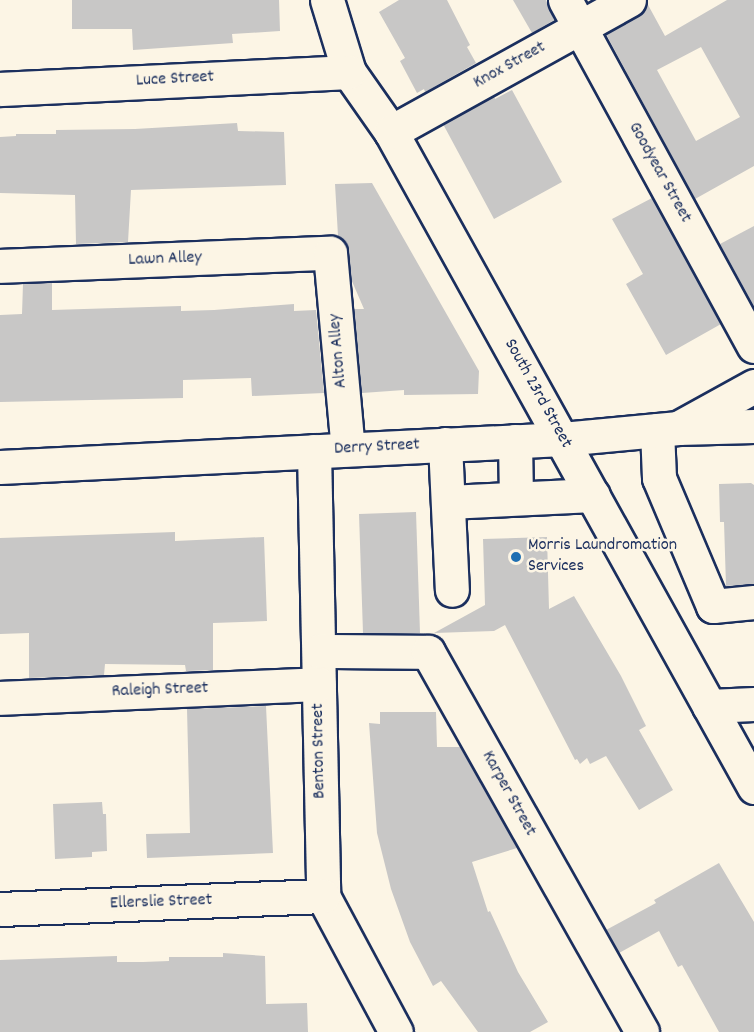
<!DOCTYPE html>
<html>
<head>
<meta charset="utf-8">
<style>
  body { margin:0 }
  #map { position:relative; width:754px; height:1032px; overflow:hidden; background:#fcf5e5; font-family:Dekko,sans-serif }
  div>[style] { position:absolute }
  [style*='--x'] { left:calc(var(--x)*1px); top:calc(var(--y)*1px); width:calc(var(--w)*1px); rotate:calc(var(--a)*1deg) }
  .building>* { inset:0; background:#c8c7c6 }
  .roads { filter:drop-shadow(2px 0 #1b2f5e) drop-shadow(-2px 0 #1b2f5e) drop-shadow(0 2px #1b2f5e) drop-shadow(0 -2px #1b2f5e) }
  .minor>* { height:33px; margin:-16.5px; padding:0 16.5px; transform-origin:16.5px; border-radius:16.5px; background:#fcf5e5 }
  .major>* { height:33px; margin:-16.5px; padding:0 16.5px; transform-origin:16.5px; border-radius:16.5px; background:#fcf5e5 }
  .dots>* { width:16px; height:16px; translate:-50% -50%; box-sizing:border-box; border:3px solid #fcf5e5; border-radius:50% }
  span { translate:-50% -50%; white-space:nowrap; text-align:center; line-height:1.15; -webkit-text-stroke:5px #fcf5e5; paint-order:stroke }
  .street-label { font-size:18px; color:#1b2f5e }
  .poi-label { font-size:18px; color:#1b2f5e }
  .left { translate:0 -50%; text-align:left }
</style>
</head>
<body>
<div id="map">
  <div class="building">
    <div style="clip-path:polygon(72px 0,279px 0,280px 31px,232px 34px,233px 43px,133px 50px,132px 29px,72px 29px)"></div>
    <div style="clip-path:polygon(399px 0,447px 0,470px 45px,467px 47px,476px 63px,425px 92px,424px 89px,417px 93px,400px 61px,405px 58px,379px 12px)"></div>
    <div style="clip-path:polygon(513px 0,546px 0,554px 20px,532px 33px)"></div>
    <div style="clip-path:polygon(evenodd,727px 0,754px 0,754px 166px,695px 199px,606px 34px,639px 16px,647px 3px,665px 36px,727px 0,701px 47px,740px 117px,696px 141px,657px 70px,701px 47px)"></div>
    <div style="clip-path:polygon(512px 90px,562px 182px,494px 219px,443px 124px,494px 96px,495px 99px)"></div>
    <div style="clip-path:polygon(237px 123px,238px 131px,284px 132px,286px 185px,131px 190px,128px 242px,76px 244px,75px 195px,0 193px,0 137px,16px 136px,16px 134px,56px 134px,56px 130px,135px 129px)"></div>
    <div style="clip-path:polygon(372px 183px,479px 371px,478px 394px,404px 395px,404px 390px,362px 393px,354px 309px,364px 309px,351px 279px,349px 251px,345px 242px,338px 236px,335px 184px)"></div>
    <div style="clip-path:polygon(652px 198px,721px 324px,666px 355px,626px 284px,643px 274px,612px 219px)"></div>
    <div style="clip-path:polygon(754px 226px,754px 306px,720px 244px)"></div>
    <div style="clip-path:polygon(52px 283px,52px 310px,181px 306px,181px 311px,214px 310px,294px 304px,294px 311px,316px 310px,324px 393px,252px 396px,251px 378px,183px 380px,183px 398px,0 402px,0 315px,22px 314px,23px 284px)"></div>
    <div style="clip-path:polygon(751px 483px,754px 485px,754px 584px,726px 586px,724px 522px,720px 522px,719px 484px)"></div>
    <div style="clip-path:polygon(416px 512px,420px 633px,363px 633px,359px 514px)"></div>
    <div style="clip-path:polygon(175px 532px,175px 541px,264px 537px,267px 621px,213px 623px,213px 670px,186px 671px,185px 665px,105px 664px,104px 675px,29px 678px,29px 633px,0 634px,0 538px)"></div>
    <div style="clip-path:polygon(547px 537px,549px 609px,574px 596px,621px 676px,646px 726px,639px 730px,673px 790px,639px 810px,606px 756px,590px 764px,587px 758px,580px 764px,577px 759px,575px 760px,505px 625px,494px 631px,434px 633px,485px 605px,483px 539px)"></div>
    <div style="clip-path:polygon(266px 706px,273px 853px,147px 858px,146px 834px,190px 833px,187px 709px)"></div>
    <div style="clip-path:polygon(380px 712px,436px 712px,437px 747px,460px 747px,517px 848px,472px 862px,488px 912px,490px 911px,518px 972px,548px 1022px,530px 1032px,478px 1032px,441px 981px,433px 986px,410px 942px,391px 889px,377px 833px,369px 723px,380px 724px)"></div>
    <div style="clip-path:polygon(102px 802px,103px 814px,106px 814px,107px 851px,92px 852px,92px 857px,55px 859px,53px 804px)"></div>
    <div style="clip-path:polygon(719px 863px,754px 922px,754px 1032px,719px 1032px,682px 965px,678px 967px,659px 931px,619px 953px,606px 930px,656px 903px,654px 900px)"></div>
    <div style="clip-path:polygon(223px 953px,265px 956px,266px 1004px,307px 1003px,308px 1032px,0 1032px,0 960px,117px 956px,117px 962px,143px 962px,169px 961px,169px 957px,223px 957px)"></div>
  </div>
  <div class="roads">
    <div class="minor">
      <div style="--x:327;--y:0;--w:75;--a:73"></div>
      <div style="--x:349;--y:72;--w:73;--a:55"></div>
      <div style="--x:391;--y:132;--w:749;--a:61"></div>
      <div style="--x:565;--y:0;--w:394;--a:61.4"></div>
      <div style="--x:0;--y:89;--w:349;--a:-2.8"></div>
      <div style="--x:391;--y:132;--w:272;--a:-29"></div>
      <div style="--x:0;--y:266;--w:330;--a:-2.3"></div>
      <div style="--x:330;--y:253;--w:197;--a:84.8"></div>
      <div style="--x:678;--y:428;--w:87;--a:-28.9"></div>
      <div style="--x:657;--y:430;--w:48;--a:87.6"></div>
      <div style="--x:659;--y:478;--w:139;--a:67.1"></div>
      <div style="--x:713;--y:606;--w:41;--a:-5.6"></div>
      <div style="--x:515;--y:441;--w:57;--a:89"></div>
      <div style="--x:445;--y:444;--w:146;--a:87.3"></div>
      <div style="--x:314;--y:451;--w:445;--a:88.8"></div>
      <div style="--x:323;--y:896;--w:154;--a:61.8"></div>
      <div style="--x:448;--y:502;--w:145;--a:-2.8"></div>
      <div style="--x:319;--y:651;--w:109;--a:0.5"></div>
      <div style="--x:428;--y:652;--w:436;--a:60.6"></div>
      <div style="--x:0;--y:698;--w:319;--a:-2.5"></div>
      <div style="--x:709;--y:706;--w:45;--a:-2.5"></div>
      <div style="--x:0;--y:909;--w:323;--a:-2.3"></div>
    </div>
    <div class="major">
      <div style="--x:0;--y:467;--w:563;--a:-2.85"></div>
      <div style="--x:562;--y:439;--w:117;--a:-5.4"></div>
      <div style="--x:678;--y:428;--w:76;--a:-1.5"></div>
    </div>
  </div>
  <div class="dots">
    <div style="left:516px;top:557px;background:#1f6fb2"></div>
  </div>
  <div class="street-label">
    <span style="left:510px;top:66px;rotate:-29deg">Knox Street</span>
    <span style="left:175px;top:80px;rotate:-3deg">Luce Street</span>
    <span style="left:659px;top:173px;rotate:61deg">Goodyear Street</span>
    <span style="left:165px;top:260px;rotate:-2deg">Lawn Alley</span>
    <span style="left:339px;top:351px;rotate:-95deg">Alton Alley</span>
    <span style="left:537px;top:394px;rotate:61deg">South 23rd Street</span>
    <span style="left:377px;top:448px;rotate:-3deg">Derry Street</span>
    <span style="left:160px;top:691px;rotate:-2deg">Raleigh Street</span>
    <span style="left:320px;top:751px;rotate:-91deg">Benton Street</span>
    <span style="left:508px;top:794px;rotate:61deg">Karper Street</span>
    <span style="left:161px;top:903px;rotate:-2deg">Ellerslie Street</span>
  </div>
  <div class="poi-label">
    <span class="left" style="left:528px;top:557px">Morris Laundromation<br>Services</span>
  </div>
</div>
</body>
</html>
